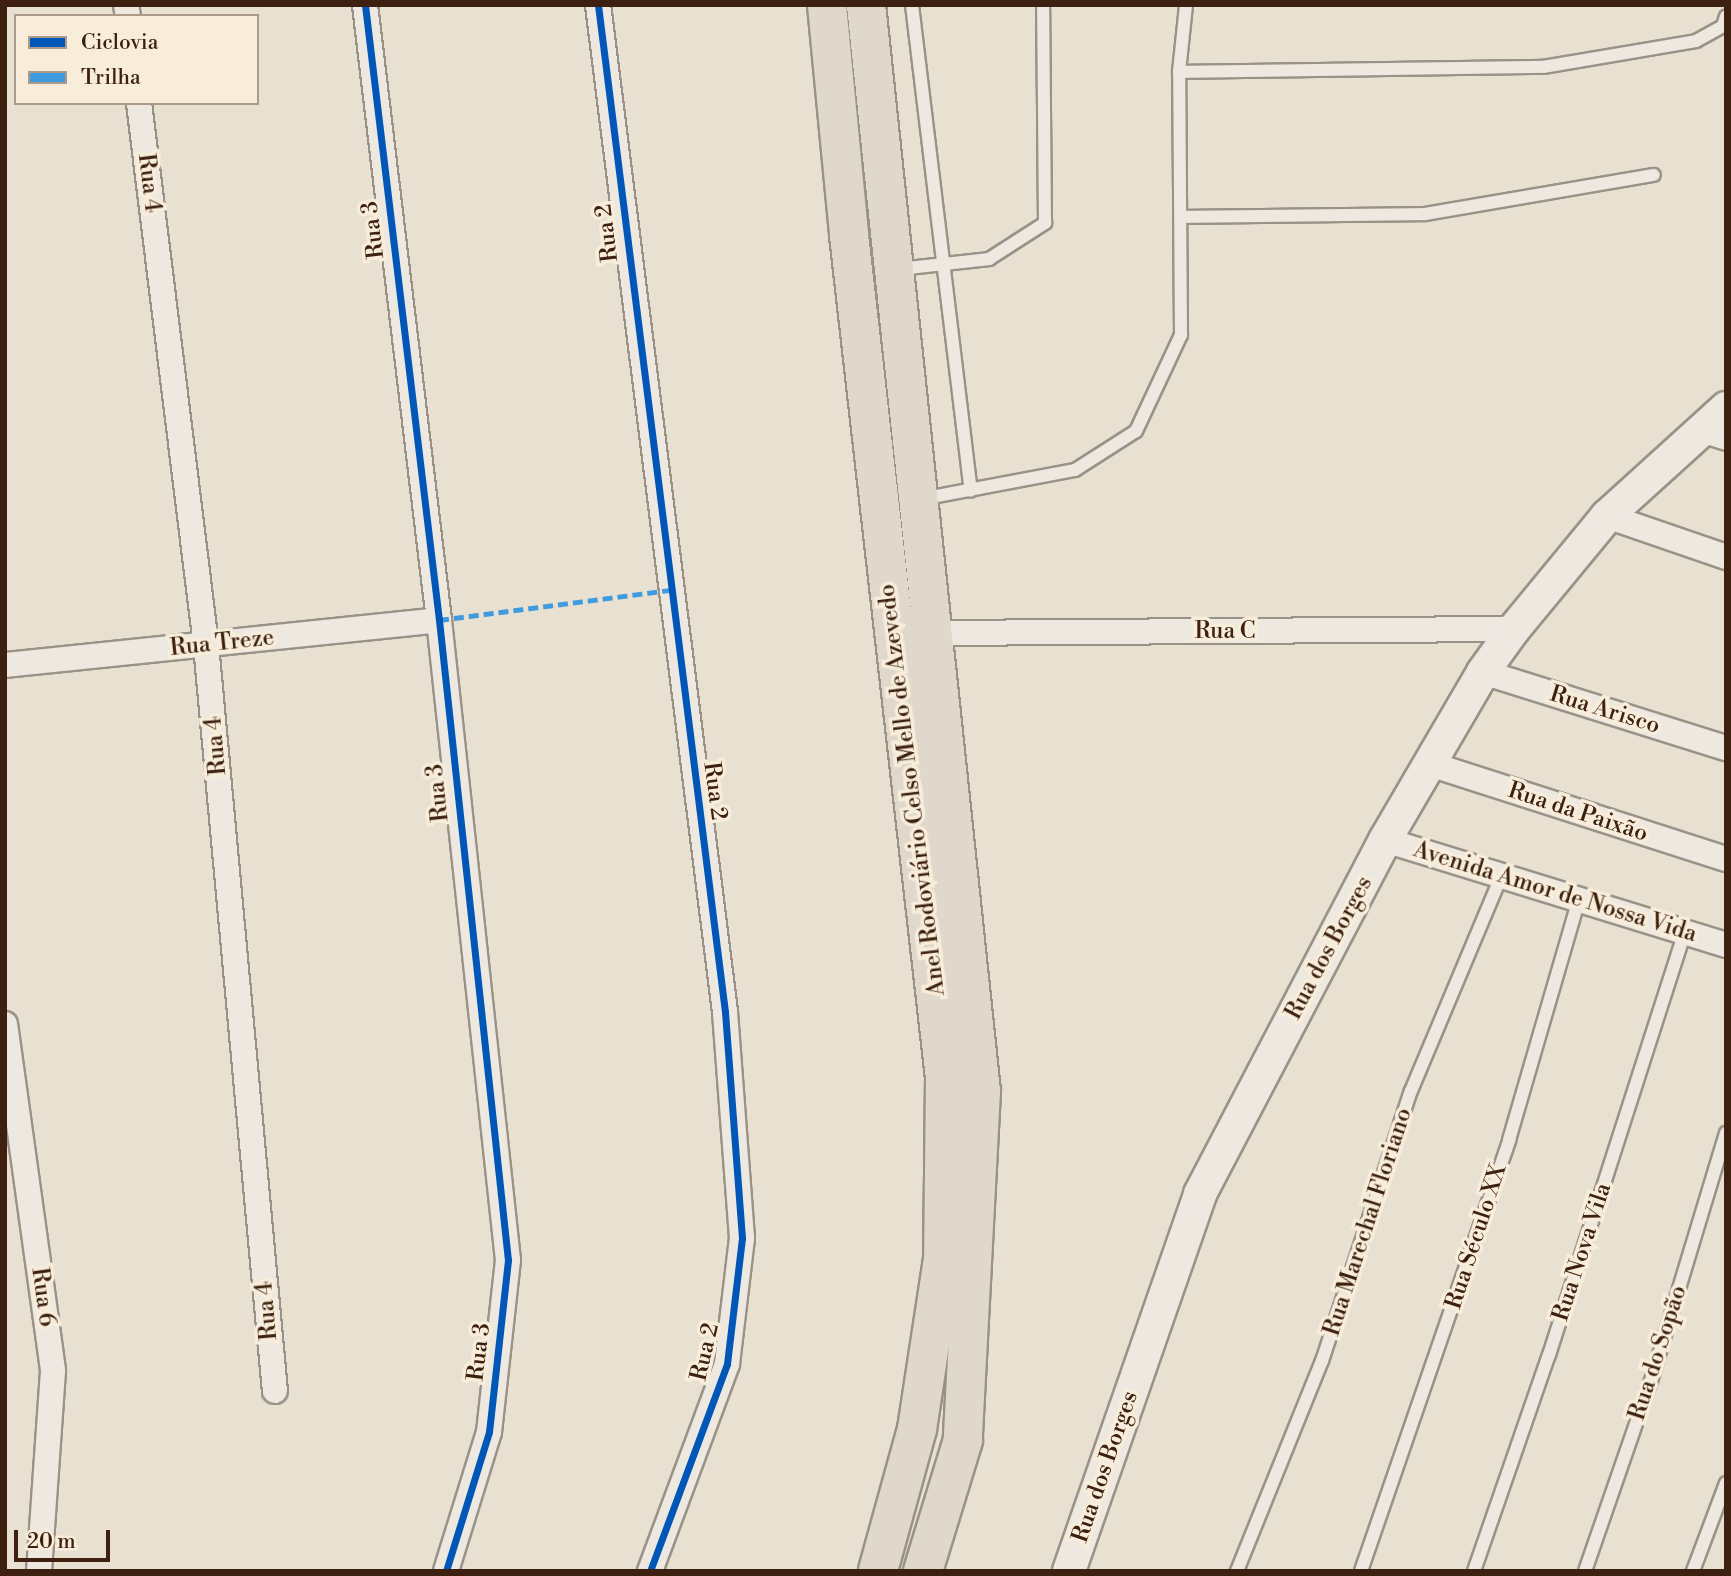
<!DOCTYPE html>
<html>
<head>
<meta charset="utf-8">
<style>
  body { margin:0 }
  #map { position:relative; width:1731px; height:1576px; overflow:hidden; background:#e8e0d0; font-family:"Libre Bodoni",serif }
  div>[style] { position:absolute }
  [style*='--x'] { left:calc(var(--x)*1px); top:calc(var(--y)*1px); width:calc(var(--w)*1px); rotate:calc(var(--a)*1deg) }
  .roads { filter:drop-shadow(2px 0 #9a9287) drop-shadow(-2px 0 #9a9287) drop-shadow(0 2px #9a9287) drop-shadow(0 -2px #9a9287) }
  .service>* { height:12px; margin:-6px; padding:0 6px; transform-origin:6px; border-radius:6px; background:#ede8e0 }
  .minor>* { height:24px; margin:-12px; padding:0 12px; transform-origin:12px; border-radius:12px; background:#ede8e0 }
  .tertiary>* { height:32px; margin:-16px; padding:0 16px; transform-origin:16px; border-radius:16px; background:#ede8e0 }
  .trunk>* { height:38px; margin:-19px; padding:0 19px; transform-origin:19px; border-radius:19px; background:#e0d8cb }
  .quiet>* { height:5px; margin-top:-2.5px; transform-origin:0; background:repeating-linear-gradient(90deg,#3f9bde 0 10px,transparent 0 15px) }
  .cycleway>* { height:7px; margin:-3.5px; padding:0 3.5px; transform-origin:3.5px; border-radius:3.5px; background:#0057b8 }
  span { translate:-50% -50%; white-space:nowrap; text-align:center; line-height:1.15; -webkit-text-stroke:7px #f7edda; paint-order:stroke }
  .street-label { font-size:23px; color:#3d200f }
  .frame { position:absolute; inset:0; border:7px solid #3d200f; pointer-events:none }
  .legend { position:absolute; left:14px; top:14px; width:245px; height:91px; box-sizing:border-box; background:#f7edda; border:2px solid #ad9b89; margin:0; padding:9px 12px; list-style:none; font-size:21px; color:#3d200f }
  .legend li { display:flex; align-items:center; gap:14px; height:35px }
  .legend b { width:35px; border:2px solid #ad9b89 }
  .scale { position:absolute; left:14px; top:1530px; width:96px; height:32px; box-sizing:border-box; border:4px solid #3d200f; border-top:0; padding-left:9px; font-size:21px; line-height:24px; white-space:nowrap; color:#3d200f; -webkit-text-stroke:5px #f7edda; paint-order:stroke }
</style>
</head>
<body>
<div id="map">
  <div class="roads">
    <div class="service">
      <div style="--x:912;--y:5;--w:489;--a:83.1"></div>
      <div style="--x:1179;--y:72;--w:67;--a:-84"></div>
      <div style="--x:1182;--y:217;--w:243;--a:-0.7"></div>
      <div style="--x:1425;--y:214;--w:232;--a:-9.7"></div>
      <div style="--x:899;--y:269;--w:91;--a:-6.3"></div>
      <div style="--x:989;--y:259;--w:67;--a:-32.7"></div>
      <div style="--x:1045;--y:223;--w:218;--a:-90.5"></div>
      <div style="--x:921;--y:499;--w:157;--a:-10.7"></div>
      <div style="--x:1075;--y:470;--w:72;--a:-32.6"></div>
      <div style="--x:1136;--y:431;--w:106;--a:-64.9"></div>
      <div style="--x:1181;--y:335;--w:263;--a:-90.4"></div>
      <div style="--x:1179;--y:72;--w:364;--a:-0.8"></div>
      <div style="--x:1543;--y:67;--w:155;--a:-9.6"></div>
      <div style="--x:1696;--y:41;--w:31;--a:-29"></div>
      <div style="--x:1723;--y:26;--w:10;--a:-73"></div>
      <div style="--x:1237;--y:1571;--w:227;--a:-68"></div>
      <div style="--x:1322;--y:1361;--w:284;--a:-71.8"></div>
      <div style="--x:1411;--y:1091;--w:234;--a:-67.2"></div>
      <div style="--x:1361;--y:1571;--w:456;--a:-71"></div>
      <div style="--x:1509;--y:1140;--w:251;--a:-73.8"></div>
      <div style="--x:1474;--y:1571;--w:229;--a:-70.9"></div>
      <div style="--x:1549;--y:1355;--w:444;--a:-72.2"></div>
      <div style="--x:1585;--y:1571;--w:204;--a:-70.9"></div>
      <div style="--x:1652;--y:1378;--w:256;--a:-73.2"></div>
      <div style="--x:1693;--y:1571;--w:94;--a:-69.4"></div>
    </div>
    <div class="minor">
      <div style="--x:126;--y:5;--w:11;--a:80"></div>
      <div style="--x:365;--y:5;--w:619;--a:83.14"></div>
      <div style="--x:439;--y:620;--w:644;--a:83.85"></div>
      <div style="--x:508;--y:1260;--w:173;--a:96.3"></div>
      <div style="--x:489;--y:1432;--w:145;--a:107.2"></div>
      <div style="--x:598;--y:5;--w:1015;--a:82.81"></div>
      <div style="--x:725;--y:1012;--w:227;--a:85.7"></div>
      <div style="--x:742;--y:1238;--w:127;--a:96.8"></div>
      <div style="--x:727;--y:1364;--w:221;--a:110.4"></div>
      <div style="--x:139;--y:103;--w:546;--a:82.95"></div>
      <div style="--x:206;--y:645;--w:749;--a:84.72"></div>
      <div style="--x:1702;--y:430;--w:25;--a:18"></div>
      <div style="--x:1607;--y:516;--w:126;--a:19"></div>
      <div style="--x:935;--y:633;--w:579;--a:-0.4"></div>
      <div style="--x:5;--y:665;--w:436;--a:-5.9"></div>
      <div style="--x:1483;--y:672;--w:255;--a:17.4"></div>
      <div style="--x:1430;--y:764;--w:311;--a:17.8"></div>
      <div style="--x:1385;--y:840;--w:357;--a:17.1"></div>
      <div style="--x:5;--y:1024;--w:350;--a:82.1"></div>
      <div style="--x:53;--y:1371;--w:200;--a:94"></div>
    </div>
    <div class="tertiary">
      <div style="--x:1069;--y:1571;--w:399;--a:-70.8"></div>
      <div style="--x:1200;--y:1194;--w:399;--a:-62.4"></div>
      <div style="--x:1385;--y:840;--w:194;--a:-59.7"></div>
      <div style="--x:1483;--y:672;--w:53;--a:-54.2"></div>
      <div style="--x:1514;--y:629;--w:146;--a:-50.5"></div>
      <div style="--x:1607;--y:516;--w:161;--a:-42.2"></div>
    </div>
    <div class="trunk">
      <div style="--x:827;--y:5;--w:231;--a:84.5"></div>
      <div style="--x:849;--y:235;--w:847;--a:83.5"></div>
      <div style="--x:945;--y:1077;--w:182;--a:90.6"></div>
      <div style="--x:943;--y:1259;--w:172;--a:98.7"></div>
      <div style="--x:917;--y:1429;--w:147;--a:105.4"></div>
      <div style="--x:866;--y:5;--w:1092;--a:83.96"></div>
      <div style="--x:981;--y:1091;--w:349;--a:93"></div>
      <div style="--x:963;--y:1440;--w:137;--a:107"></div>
    </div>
  </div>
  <div class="quiet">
    <div style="--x:439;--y:620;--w:232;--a:-7.4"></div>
  </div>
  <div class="cycleway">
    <div style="--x:365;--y:5;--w:619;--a:83.14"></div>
    <div style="--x:439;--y:620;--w:644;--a:83.85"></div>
    <div style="--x:508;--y:1260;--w:173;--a:96.3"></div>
    <div style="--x:489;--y:1432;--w:145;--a:107.2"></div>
    <div style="--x:598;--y:5;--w:1015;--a:82.81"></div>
    <div style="--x:725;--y:1012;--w:227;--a:85.7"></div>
    <div style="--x:742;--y:1238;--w:127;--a:96.8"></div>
    <div style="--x:727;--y:1364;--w:221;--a:110.4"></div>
  </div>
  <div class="street-label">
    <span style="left:149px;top:183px;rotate:83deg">Rua 4</span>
    <span style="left:373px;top:230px;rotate:-97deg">Rua 3</span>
    <span style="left:607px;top:233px;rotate:-97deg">Rua 2</span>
    <span style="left:1225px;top:631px">Rua C</span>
    <span style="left:222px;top:643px;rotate:-6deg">Rua Treze</span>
    <span style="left:1605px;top:710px;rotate:17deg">Rua Arisco</span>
    <span style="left:216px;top:746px;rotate:-95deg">Rua 4</span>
    <span style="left:912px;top:790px;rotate:-97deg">Anel Rodoviário Celso Mello de Azevedo</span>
    <span style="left:715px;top:791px;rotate:82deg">Rua 2</span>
    <span style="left:438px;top:793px;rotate:-96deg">Rua 3</span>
    <span style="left:1578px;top:812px;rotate:18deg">Rua da Paixão</span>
    <span style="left:1555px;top:892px;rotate:17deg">Avenida Amor de Nossa Vida</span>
    <span style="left:1329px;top:948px;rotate:-62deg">Rua dos Borges</span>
    <span style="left:1368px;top:1222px;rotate:-72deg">Rua Marechal Floriano</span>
    <span style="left:1476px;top:1237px;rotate:-72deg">Rua Século XX</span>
    <span style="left:1582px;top:1252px;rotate:-72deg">Rua Nova Vila</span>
    <span style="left:43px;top:1297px;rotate:82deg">Rua 6</span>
    <span style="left:267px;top:1311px;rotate:-95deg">Rua 4</span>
    <span style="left:479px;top:1352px;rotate:-83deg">Rua 3</span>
    <span style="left:705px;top:1352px;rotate:-77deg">Rua 2</span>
    <span style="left:1658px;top:1353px;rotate:-72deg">Rua do Sopão</span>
    <span style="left:1105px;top:1467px;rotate:-71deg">Rua dos Borges</span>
  </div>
  <div class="frame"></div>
  <ul class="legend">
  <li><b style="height:9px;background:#0057b8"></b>Ciclovia</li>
  <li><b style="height:9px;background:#3f9bde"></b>Trilha</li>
  </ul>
  <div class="scale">20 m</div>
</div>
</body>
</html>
